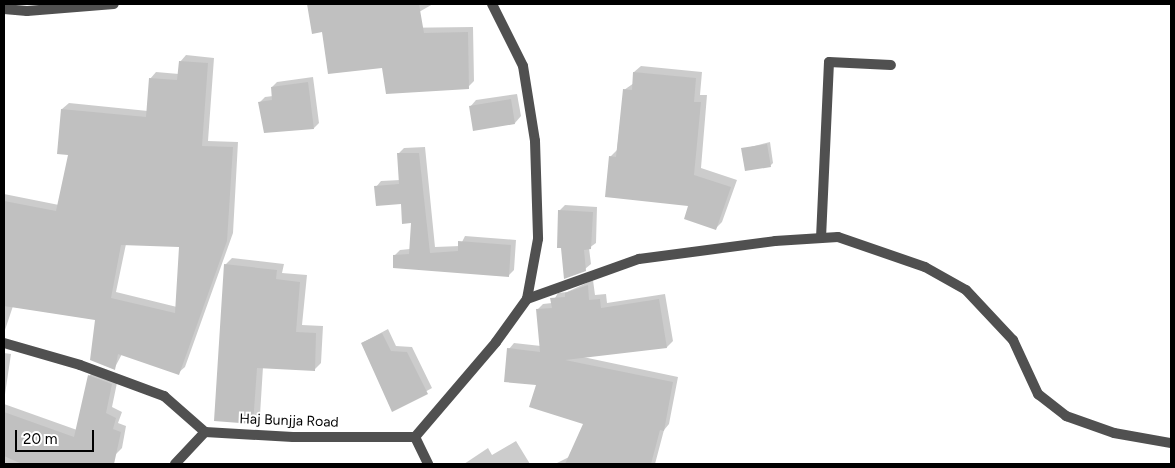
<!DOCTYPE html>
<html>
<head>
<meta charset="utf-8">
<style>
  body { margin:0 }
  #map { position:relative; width:1175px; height:468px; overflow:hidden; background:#fff; font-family:Figtree,sans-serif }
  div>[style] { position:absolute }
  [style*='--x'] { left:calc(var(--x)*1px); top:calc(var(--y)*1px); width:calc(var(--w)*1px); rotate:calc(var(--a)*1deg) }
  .shadow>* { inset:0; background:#0003 }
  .building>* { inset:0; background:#c0c0c0 }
  .service>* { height:10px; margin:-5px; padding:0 5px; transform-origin:5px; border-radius:5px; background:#505050 }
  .minor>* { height:10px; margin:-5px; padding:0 5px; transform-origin:5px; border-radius:5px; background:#505050 }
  span { translate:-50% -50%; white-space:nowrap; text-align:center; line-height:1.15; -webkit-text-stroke:4px #fff; paint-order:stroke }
  .street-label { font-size:14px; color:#000 }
  .frame { position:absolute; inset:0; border:5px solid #000; pointer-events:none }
  .scale { position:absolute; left:15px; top:430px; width:79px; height:22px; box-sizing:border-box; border:2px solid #000; border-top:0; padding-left:6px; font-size:15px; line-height:18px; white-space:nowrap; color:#000; -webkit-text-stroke:4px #fff; paint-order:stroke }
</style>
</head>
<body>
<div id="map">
  <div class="shadow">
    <div style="clip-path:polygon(308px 4px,433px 4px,391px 28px,473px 27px,474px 81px,468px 87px,323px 31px,313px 33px)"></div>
    <div style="clip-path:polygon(evenodd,186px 55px,214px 58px,208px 141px,238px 142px,233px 233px,185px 367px,178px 373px,122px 354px,114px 369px,97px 319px,13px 306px,4px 333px,4px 194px,59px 205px,70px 154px,62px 109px,69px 103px,148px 111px,150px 79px,156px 72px,179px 74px,180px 62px,186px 55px,126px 244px,180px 245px,177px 307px,116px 292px,126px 244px)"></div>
    <div style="clip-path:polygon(641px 66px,702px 72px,700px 95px,707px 95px,701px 168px,737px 180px,722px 222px,715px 229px,690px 205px,610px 157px,617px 150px,624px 90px,634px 83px,634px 72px)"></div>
    <div style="clip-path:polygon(313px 77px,319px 123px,314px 128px,260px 102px,265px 97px,273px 96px,272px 87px,277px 82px)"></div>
    <div style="clip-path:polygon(517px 94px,521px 116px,515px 123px,470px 107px,476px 100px)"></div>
    <div style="clip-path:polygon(770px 142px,773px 163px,770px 166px,743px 149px)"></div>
    <div style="clip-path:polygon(425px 147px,435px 247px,460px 246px,465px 236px,516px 240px,514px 270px,509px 275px,394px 256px,400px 250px,410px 249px,412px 222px,403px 203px,376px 187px,381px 181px,400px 180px,398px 154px,404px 148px)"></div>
    <div style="clip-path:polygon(565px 205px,597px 207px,596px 243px,589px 248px,591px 264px,585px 269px,559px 211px)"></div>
    <div style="clip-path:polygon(232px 258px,284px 264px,282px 273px,307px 275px,302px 325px,323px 326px,321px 363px,314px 370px,263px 367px,260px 415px,253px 422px,225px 265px)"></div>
    <div style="clip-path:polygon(593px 280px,595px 295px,606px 294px,607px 303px,665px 294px,673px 341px,667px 347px,583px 357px,678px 377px,669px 424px,664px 430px,655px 464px,555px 464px,571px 456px,585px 424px,538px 384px,509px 349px,514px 343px,541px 346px,537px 310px,543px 304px,552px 303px,558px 293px,567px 292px)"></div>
    <div style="clip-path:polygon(388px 329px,396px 346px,412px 347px,432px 388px,393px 410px,362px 343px)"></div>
    <div style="clip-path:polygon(4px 353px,11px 354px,4px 401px)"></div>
    <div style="clip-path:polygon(95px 370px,118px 378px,112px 407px,122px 412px,118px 423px,126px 426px,122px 448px,116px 454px,108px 452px,104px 464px,4px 464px,4px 404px,77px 430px,89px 376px)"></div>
    <div style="clip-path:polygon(516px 441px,530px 464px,464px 464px,488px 448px,492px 455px)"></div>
  </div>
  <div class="building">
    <div style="clip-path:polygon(307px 4px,419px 4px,424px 33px,468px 32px,469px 89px,386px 94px,382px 68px,328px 74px,322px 32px,312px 34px)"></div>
    <div style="clip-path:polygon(evenodd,179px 61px,208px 63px,202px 146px,233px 147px,227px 241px,179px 375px,118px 354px,115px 370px,90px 360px,95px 320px,4px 306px,4px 201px,56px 211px,68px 155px,57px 154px,61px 109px,146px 117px,149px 78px,177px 80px,179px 61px,121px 245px,179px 247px,175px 313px,111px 298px,121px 245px)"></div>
    <div style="clip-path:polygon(633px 72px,696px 78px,694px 102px,701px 102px,694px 175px,731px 187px,716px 230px,684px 219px,688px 206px,605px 197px,609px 156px,616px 157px,623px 89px,632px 90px)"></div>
    <div style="clip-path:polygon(308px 82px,314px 129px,264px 133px,258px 102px,272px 100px,271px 87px)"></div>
    <div style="clip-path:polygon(511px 99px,515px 124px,473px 131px,469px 106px)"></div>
    <div style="clip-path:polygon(767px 144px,771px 167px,745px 171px,741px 148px)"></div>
    <div style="clip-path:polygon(397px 153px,419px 153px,430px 253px,458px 251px,458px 241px,511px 245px,509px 277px,393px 268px,393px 255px,409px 254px,411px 223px,402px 224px,401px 204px,376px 206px,374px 186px,399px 184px)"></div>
    <div style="clip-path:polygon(558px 210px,593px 212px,591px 249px,584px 250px,586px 271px,564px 279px,561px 248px,557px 248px)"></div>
    <div style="clip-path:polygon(224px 264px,277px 270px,276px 279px,300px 282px,296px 332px,316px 333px,315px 371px,257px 368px,253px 424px,214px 421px)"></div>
    <div style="clip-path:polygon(588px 285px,589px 300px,600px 299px,601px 308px,659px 299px,667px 348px,565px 360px,673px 382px,664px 431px,660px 430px,651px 464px,565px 464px,583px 424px,529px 407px,536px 385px,504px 382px,507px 348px,540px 352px,536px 309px,552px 308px,550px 298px,565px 297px,565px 293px)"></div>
    <div style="clip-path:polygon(382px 333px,391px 351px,407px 352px,428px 394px,392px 412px,361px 343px)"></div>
    <div style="clip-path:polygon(88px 375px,112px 384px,106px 413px,116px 418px,113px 429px,121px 432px,114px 464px,22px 464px,4px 456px,4px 412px,74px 437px)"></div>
  </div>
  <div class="service">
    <div style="--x:821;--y:238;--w:176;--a:-87.4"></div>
    <div style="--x:829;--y:62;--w:62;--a:2.8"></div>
  </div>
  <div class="minor">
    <div style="--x:492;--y:4;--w:69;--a:63.4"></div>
    <div style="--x:523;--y:66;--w:76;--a:80.9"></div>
    <div style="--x:535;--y:141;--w:98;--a:88.2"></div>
    <div style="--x:538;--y:239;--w:61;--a:100.4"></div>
    <div style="--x:4;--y:9;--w:23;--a:5"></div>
    <div style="--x:27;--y:11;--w:87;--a:-4.6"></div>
    <div style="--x:4;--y:343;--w:79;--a:16.1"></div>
    <div style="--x:80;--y:365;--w:90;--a:20.3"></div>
    <div style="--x:164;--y:396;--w:55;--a:41.3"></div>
    <div style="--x:415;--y:437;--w:125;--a:-49.5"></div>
    <div style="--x:496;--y:342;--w:53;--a:-54.2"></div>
    <div style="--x:527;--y:299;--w:119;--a:-19.7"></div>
    <div style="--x:639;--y:259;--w:137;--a:-7.5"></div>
    <div style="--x:775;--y:241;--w:63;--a:-3.6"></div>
    <div style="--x:838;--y:237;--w:92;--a:19"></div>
    <div style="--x:925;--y:267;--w:47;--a:29.3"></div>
    <div style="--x:966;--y:290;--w:69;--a:46.8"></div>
    <div style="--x:1013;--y:340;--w:60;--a:65.2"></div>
    <div style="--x:1038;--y:394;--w:36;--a:38"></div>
    <div style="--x:1066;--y:416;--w:51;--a:19.5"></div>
    <div style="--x:1114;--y:433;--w:58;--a:10"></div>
    <div style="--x:415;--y:437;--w:30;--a:64"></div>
    <div style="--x:175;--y:464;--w:44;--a:-46.8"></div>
    <div style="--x:205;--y:432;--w:88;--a:3.3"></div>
    <div style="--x:293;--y:437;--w:122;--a:0"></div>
  </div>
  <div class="street-label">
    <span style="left:289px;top:421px;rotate:2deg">Haj Bunjja Road</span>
  </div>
  <div class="frame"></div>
  <div class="scale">20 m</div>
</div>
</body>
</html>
